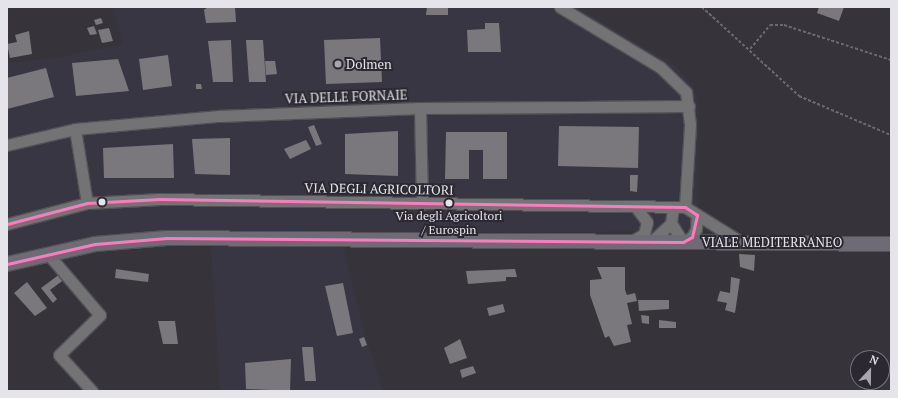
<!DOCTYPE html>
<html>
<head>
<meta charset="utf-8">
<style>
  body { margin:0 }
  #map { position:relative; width:898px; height:398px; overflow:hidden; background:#36343a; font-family:"PT Serif",serif }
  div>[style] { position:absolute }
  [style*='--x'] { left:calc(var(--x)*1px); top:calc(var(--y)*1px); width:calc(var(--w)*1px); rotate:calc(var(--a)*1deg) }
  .built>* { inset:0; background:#393644 }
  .building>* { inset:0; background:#7a787d }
  .path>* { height:1.5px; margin-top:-0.75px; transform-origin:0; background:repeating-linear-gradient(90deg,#6b6a6e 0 3px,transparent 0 5px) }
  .roads { filter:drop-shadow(1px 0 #525156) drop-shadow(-1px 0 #525156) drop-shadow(0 1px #525156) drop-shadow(0 -1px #525156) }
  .minor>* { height:11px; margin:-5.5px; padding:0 5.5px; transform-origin:5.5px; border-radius:5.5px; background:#737376 }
  .major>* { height:14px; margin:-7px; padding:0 7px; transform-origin:7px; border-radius:7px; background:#6f6b76 }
  .bus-1>* { height:3px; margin:-1.5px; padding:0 1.5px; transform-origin:1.5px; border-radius:1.5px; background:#fe7abf }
  .dots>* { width:11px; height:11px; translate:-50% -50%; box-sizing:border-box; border:2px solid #2b2831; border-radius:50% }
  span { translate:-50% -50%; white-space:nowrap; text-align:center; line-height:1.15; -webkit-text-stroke:4px #2b2831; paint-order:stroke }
  .bus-label { font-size:12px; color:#e5e4ea }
  .poi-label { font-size:13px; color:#e5e4ea }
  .left { translate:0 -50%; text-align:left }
  .street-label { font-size:13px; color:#e5e4ea }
  .frame { position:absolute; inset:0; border:8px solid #e5e4ea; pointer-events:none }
  .north { position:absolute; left:850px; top:350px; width:40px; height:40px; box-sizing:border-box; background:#2b2831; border:1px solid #75737b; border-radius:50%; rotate:22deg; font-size:11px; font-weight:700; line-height:16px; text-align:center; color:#e5e4ea }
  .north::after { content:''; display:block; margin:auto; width:14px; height:18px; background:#a8a6ac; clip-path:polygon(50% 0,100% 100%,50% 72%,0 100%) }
</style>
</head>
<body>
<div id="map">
  <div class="built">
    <div style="clip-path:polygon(113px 7px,577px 7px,676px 66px,694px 87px,699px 111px,698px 231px,340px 233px,365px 336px,383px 391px,220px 391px,210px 231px,62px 245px,7px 257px,7px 63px,61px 57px,123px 44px)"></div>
  </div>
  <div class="building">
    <div style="clip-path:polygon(208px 7px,235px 7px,236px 22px,206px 23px,204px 10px)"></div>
    <div style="clip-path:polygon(427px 7px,448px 7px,448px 15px,426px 15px)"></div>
    <div style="clip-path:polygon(819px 7px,844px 7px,839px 21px,817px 13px)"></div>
    <div style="clip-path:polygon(101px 18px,103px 23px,96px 25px,94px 20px)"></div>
    <div style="clip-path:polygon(485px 23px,499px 23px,501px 52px,468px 52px,467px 30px,485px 29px)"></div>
    <div style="clip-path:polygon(94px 26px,97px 34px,90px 35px,87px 28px)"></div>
    <div style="clip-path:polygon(109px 28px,113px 41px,102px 43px,98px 30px)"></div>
    <div style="clip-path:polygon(29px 31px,32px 54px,10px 58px,7px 44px,17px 42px,15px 35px)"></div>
    <div style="clip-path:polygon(380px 38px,382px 82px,326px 84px,324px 40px)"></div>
    <div style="clip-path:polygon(231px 40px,233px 82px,213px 82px,208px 41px)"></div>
    <div style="clip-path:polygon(246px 40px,263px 40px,266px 82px,249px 82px)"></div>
    <div style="clip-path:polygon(168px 55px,172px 86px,143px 90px,139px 59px)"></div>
    <div style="clip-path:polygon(118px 59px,129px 91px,76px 96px,72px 63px)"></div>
    <div style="clip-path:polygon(265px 61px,275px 61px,277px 74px,266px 75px)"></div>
    <div style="clip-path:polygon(46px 68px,54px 97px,7px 109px,7px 78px)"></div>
    <div style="clip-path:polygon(196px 84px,201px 84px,202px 89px,196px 89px)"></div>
    <div style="clip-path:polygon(314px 125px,322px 144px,316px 146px,308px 127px)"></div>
    <div style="clip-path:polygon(559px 126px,639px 127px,638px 168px,558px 166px)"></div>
    <div style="clip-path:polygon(398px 131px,398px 176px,345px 174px,345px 134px)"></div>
    <div style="clip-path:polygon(446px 132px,507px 132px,507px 179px,483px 179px,483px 150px,469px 150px,469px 179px,445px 179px)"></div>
    <div style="clip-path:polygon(230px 138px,230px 175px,195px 174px,192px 139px)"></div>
    <div style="clip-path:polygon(306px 140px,311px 149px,290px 159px,284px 149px)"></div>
    <div style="clip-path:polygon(173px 144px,174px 178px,104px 178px,103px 148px)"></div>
    <div style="clip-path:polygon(630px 175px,638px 175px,637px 192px,630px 191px)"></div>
    <div style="clip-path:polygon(739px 254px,755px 255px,754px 271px,740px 267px)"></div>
    <div style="clip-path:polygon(597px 267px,625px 267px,625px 290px,627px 295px,635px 293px,637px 301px,627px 303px,632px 324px,627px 325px,631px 342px,614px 346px,609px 336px,605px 338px,590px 295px,590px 280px,602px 279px)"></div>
    <div style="clip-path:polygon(116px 269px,149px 274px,148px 282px,115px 278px)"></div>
    <div style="clip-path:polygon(515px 269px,517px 277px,506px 277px,506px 281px,468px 284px,466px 271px)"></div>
    <div style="clip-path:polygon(60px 274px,65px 279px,50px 290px,57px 299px,53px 303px,41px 288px)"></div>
    <div style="clip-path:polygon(731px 277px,740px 279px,735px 313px,725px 310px,727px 303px,717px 301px,720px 291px,730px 293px)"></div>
    <div style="clip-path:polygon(27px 282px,47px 308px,35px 316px,14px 293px)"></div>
    <div style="clip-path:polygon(343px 283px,353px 333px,337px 336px,325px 286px)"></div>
    <div style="clip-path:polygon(638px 300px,669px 300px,669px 309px,639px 311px)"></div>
    <div style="clip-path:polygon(503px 304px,505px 312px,489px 316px,487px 308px)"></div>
    <div style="clip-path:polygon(641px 315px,649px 316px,649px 324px,642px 323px)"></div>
    <div style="clip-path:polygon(659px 320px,676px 322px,676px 328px,659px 328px)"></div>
    <div style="clip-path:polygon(158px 321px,175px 321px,178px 344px,163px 344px)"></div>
    <div style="clip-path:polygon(364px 337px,367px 345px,362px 347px,359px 339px)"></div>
    <div style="clip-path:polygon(460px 339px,467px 358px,450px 364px,444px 348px)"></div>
    <div style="clip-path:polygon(302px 347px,313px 347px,316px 381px,305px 381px)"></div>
    <div style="clip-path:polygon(291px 359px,290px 391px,246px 389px,245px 363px)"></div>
    <div style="clip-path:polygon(473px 366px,476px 373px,462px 378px,460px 370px)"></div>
  </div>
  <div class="path">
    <div style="--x:702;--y:7;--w:132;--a:42.5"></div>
    <div style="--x:799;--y:96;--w:100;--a:23"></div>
    <div style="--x:750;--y:49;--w:31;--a:-50"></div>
    <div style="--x:770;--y:25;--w:14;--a:0"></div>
    <div style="--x:784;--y:25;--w:113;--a:18.1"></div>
  </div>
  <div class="roads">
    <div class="minor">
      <div style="--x:560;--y:7;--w:117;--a:31"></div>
      <div style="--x:660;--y:67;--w:36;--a:44"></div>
      <div style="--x:686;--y:92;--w:33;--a:83"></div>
      <div style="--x:690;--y:125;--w:82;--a:93.5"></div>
      <div style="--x:420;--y:108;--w:96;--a:88.8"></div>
      <div style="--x:75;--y:129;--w:75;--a:80.8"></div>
      <div style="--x:7;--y:145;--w:70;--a:-13.2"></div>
      <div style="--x:75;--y:129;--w:145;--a:-5.2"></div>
      <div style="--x:219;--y:116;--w:201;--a:-2.3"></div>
      <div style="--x:420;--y:108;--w:269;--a:-0.4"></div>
      <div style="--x:673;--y:207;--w:16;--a:97"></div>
      <div style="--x:671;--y:223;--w:22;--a:58"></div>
      <div style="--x:683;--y:242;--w:10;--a:-29"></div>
      <div style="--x:692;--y:237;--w:9;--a:-63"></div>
      <div style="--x:696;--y:229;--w:14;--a:-86"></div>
      <div style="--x:7;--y:224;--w:83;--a:-14.7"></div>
      <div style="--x:87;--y:203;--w:73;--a:-3.1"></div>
      <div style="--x:160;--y:199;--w:525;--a:0.87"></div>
      <div style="--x:685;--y:207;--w:66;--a:32"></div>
      <div style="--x:634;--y:240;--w:12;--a:-31"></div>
      <div style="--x:644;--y:234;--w:12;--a:-76"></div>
      <div style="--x:647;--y:222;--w:20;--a:-127"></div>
      <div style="--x:652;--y:241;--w:26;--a:-43"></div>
      <div style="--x:48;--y:254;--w:80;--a:49.6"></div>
      <div style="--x:100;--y:315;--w:57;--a:135.7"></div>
      <div style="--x:59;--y:355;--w:49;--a:47.5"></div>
    </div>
    <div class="major">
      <div style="--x:7;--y:264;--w:90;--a:-12.8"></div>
      <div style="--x:95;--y:244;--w:72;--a:-4.8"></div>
      <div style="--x:167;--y:238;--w:724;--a:0.47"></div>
    </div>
  </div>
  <div class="bus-1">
    <div style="--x:7;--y:224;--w:83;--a:-14.7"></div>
    <div style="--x:87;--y:203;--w:73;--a:-3.1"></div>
    <div style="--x:160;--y:199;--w:525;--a:0.87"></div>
    <div style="--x:685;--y:207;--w:14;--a:34"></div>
    <div style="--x:7;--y:264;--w:90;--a:-12.8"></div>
    <div style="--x:95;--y:244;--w:72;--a:-4.8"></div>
    <div style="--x:167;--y:238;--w:516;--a:0.44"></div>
    <div style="--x:683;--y:242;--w:10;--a:-29"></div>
    <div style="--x:692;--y:237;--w:23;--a:-77"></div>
  </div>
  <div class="dots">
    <div style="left:338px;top:64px;background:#a8a6ac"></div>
    <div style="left:102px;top:202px;background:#e5e4ea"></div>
    <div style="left:449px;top:203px;background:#e5e4ea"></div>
  </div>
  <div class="bus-label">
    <span style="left:449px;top:223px">Via degli Agricoltori<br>/ Eurospin</span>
  </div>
  <div class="poi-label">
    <span class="left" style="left:346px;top:64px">Dolmen</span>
  </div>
  <div class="street-label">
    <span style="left:346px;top:97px;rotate:-2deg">VIA DELLE FORNAIE</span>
    <span style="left:379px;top:189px;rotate:1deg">VIA DEGLI AGRICOLTORI</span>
    <span style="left:772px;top:242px">VIALE MEDITERRANEO</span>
  </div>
  <div class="frame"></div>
  <div class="north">N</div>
</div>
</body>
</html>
